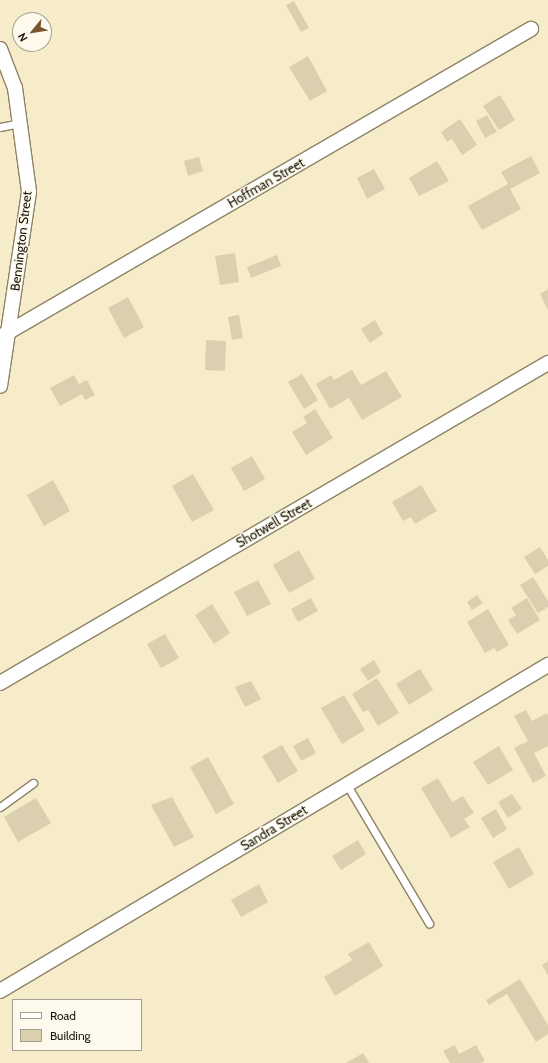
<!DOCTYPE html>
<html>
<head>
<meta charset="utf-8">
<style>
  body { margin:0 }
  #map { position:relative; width:548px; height:1063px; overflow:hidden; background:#f6ecca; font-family:Cabin,sans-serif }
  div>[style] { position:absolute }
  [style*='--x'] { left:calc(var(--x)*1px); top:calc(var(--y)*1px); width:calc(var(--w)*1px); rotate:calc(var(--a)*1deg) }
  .building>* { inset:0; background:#dad0af }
  .roads { filter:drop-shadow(1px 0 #8d8364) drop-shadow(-1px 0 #8d8364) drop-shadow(0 1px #8d8364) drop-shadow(0 -1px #8d8364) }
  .service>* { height:7px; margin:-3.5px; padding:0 3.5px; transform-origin:3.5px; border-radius:3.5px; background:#fff }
  .minor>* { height:14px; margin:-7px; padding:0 7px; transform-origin:7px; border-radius:7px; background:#fff }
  span { translate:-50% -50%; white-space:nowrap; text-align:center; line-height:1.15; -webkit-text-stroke:3px #fdf9ec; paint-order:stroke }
  .street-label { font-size:13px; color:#1b170b }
  .legend { position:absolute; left:12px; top:999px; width:130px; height:52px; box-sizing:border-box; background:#fdf9ec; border:1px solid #a39f92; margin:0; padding:5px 7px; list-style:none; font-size:12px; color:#1b170b }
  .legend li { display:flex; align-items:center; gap:8px; height:20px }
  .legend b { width:20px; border:1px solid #a39f92 }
  .north { position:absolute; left:12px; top:12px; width:40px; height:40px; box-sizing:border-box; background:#fdf9ec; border:1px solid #a39f92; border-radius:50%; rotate:240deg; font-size:11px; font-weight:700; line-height:16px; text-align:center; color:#1b170b }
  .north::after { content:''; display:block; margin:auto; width:14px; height:18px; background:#77552d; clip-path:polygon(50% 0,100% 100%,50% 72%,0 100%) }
</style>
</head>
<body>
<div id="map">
  <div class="building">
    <div style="clip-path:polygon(294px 1px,309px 28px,301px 32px,286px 5px)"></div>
    <div style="clip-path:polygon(308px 56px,327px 91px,310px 101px,289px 67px)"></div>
    <div style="clip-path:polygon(500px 95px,515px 120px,499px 130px,483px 106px)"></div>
    <div style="clip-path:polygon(487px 115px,497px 132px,485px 138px,476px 121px)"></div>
    <div style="clip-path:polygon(460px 119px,477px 145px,462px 155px,452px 139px,447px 142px,441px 132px)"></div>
    <div style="clip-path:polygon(531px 156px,540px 173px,510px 189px,521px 209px,482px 230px,468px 206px,508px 184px,501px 172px)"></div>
    <div style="clip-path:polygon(199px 157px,203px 171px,188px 176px,184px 161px)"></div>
    <div style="clip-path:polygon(437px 161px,449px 181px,419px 196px,409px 178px)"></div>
    <div style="clip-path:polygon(374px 169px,385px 189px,367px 199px,357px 178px)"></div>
    <div style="clip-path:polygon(235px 253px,239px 282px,220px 285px,215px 256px)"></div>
    <div style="clip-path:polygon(277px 255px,281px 266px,251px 278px,247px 267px)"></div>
    <div style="clip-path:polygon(548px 289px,548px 310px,540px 294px)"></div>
    <div style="clip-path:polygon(128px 297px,144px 327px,124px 338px,108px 308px)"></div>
    <div style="clip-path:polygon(239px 315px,243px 338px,232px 340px,228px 317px)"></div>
    <div style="clip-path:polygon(375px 320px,383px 334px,370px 343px,361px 329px)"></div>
    <div style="clip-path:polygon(206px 340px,226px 341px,225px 371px,205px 370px)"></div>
    <div style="clip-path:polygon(352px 370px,361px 385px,386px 371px,402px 397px,362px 420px,349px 398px,330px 409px,316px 384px,331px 375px,334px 380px)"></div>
    <div style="clip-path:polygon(302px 374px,318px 400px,304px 409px,288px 382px)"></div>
    <div style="clip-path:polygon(74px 375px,79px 384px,87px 380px,95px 395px,85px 400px,82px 394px,60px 406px,50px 388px)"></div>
    <div style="clip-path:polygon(315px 409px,333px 438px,306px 455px,292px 432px,307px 423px,303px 417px)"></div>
    <div style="clip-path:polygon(252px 456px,265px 479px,244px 491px,231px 468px)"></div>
    <div style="clip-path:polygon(193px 474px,214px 510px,192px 522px,172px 486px)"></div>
    <div style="clip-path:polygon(53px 480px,70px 511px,44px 526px,27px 495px)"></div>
    <div style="clip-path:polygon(421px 485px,437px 511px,415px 524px,411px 517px,403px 521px,392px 502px)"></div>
    <div style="clip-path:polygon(540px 547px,548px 560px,548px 566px,535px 574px,524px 557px)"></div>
    <div style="clip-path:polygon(299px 550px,315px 579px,289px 593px,273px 565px)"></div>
    <div style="clip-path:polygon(533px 577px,548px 601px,548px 607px,538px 613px,520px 585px)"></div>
    <div style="clip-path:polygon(258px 580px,271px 604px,247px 616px,234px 592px)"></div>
    <div style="clip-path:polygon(477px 595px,483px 603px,472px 610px,467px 602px)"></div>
    <div style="clip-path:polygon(311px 598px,318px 611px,298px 622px,291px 609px)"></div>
    <div style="clip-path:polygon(527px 598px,540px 620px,517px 634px,508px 620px,516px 615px,511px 608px)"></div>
    <div style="clip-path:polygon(212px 604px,230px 633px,214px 644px,195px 615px)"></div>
    <div style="clip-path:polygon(488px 609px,509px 645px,497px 652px,494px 648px,485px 653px,467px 622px)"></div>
    <div style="clip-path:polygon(165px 634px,179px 658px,161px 668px,147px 644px)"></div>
    <div style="clip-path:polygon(374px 660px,381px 672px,368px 681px,360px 669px)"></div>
    <div style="clip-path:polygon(420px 669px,433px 690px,409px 705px,396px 684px)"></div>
    <div style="clip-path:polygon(377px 678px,399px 713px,378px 726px,368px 710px,363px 712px,352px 694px)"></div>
    <div style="clip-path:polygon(251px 681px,261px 699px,245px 707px,235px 687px)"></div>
    <div style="clip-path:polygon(344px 695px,365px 730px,342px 744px,321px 708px)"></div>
    <div style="clip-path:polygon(526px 710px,532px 721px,547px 713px,548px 715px,548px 746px,534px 753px,546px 776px,533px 783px,514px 748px,528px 741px,514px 716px)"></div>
    <div style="clip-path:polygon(308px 738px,316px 753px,301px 761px,293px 746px)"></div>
    <div style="clip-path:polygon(282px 745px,298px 771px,278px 783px,262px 756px)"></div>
    <div style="clip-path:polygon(499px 746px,513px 770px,488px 785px,473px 762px)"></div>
    <div style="clip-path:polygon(208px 757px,234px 804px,216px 814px,190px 767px)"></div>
    <div style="clip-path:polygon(438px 778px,452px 802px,463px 796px,474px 813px,464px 819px,470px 827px,451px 838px,421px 788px)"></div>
    <div style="clip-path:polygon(512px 794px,522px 809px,508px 818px,498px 802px)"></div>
    <div style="clip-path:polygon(172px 797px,194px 837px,174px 847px,151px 805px)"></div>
    <div style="clip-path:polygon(36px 798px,51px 823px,18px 842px,4px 817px)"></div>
    <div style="clip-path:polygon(496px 809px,507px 829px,493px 838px,481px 818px)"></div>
    <div style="clip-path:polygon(358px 840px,366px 854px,341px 870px,332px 856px)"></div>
    <div style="clip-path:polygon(519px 847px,534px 874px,509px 889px,493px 862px)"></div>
    <div style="clip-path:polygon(259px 884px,268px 902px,241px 917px,231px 900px)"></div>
    <div style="clip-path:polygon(369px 942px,383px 966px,335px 996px,324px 977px,352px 960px,348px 954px)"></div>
    <div style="clip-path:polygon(548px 961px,548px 975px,542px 965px)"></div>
    <div style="clip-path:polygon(520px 979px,548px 1025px,548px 1034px,536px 1042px,507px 994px,489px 1005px,486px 1000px)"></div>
    <div style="clip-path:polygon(455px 1045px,459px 1054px,476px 1045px,485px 1061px,480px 1063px,450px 1063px,443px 1051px)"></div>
    <div style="clip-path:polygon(363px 1053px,369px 1063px,346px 1063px)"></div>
  </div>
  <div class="roads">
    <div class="service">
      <div style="--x:0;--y:127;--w:20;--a:-11"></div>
      <div style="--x:347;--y:785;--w:161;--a:59.3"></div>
      <div style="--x:0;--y:807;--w:41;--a:-36"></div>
    </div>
    <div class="minor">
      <div style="--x:0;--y:49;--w:42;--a:69"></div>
      <div style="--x:15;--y:88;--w:105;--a:82.3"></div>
      <div style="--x:29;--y:192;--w:196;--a:98.5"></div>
      <div style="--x:0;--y:337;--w:614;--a:-30.12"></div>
      <div style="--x:0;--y:683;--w:635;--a:-30.28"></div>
      <div style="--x:0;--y:991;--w:638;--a:-30.75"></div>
    </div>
  </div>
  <div class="street-label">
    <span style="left:266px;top:183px;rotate:-30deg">Hoffman Street</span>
    <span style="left:21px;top:241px;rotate:-83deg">Bennington Street</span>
    <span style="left:274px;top:523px;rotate:-30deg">Shotwell Street</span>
    <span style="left:274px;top:828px;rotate:-31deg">Sandra Street</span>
  </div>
  <ul class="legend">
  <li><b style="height:5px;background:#fff"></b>Road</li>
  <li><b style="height:11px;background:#dad0af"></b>Building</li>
  </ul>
  <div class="north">N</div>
</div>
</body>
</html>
